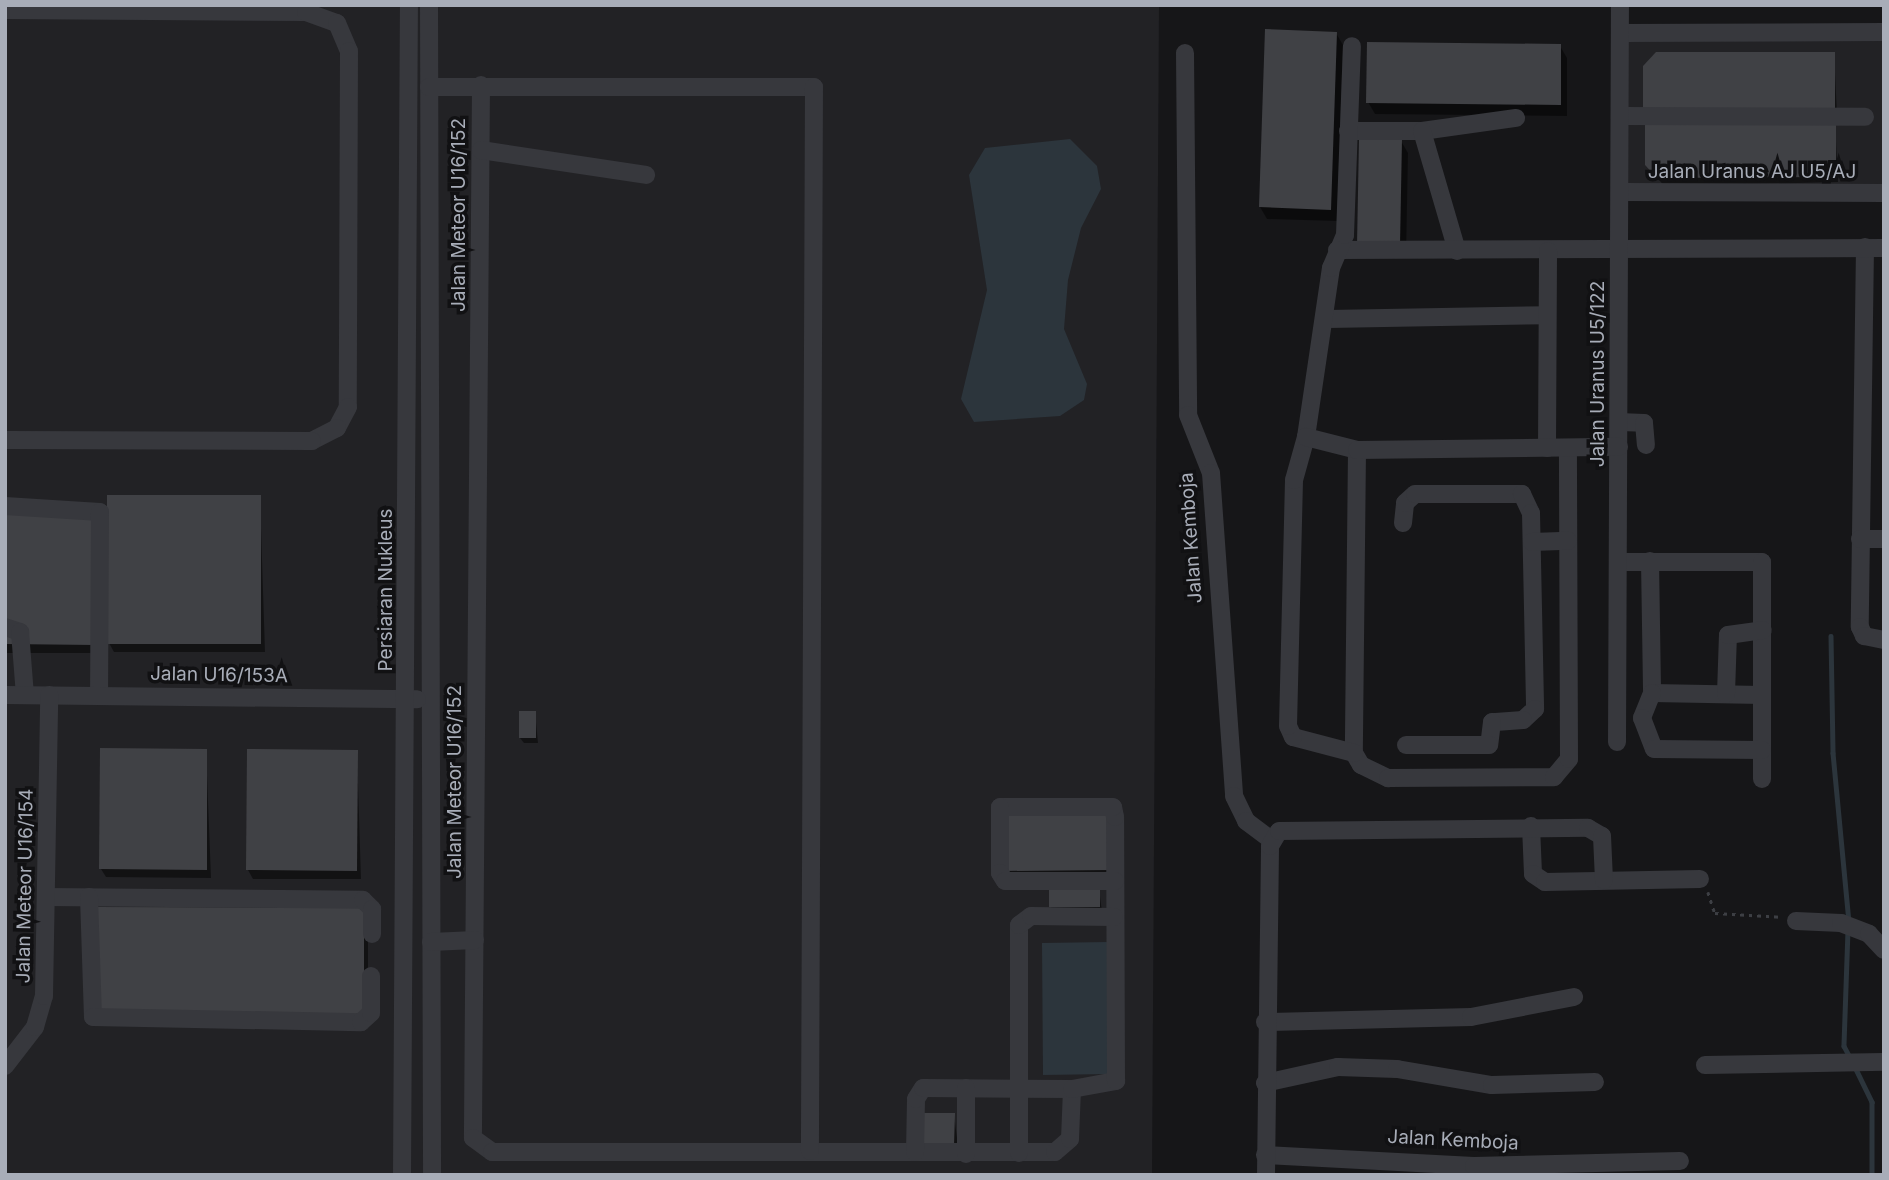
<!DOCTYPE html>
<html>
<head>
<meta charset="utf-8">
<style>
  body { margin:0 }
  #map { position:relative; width:1889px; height:1180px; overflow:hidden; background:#161618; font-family:Inter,sans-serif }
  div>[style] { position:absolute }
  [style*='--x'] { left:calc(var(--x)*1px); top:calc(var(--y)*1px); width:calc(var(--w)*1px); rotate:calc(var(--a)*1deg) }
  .built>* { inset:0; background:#222225 }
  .water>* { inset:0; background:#2c353c }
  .shadow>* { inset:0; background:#0007 }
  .stream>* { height:4.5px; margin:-2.25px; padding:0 2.25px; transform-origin:2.25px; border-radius:2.25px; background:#2c353c }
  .building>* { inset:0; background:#404145 }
  .path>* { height:2.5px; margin-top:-1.25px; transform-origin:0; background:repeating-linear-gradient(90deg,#3d3f44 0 3.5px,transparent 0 8.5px) }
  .minor>* { height:18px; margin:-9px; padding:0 9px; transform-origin:9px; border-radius:9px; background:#37383d }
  span { translate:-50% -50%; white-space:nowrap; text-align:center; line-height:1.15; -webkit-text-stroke:7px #111113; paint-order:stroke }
  .street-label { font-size:19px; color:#a8adb8 }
  .frame { position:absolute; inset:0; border:7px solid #a8adb8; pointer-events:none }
</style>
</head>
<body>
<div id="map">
  <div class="built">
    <div style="clip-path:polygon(5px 5px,1159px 5px,1152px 1175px,5px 1175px)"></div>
    <div style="clip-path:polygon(1884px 40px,1884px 186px,1626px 186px,1628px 41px)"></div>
  </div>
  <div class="water">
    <div style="clip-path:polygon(1070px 139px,1097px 166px,1101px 189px,1081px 228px,1068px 280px,1064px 329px,1087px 384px,1084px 400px,1060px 416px,974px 422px,961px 399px,987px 290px,969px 175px,985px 148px)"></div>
    <div style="clip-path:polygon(1108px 942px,1109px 1074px,1043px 1075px,1042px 943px)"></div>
  </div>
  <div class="shadow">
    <div style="clip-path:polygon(1336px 33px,1343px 45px,1337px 221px,1267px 219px,1260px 207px)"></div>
    <div style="clip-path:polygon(1560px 46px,1567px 58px,1567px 116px,1375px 114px,1368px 102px)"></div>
    <div style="clip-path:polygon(1834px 53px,1837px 114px,1645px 67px)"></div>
    <div style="clip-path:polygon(1835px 122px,1838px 182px,1664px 186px,1647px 164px)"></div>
    <div style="clip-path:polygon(1401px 141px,1408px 153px,1406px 257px,1359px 244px)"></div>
    <div style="clip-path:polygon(260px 497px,265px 652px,114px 652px,109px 643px)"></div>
    <div style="clip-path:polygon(5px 512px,99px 653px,5px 653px)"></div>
    <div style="clip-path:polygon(535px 712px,538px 743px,524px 743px,520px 738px)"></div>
    <div style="clip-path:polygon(206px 750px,211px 878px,106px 877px,101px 869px)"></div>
    <div style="clip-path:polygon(357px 752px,361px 879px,253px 879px,248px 870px)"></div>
    <div style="clip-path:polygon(1106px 812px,1114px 882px,1014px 882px,1007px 870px)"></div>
    <div style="clip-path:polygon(1099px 889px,1102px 912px,1054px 912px,1051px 907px)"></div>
    <div style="clip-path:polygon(368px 918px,368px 1023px,96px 1013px)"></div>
    <div style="clip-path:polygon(921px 1114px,954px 1115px,959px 1153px)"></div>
  </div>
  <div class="stream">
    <div style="--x:1831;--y:636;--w:117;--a:89"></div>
    <div style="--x:1833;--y:753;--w:169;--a:84.6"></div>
    <div style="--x:1848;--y:930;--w:116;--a:92"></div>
    <div style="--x:1844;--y:1046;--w:15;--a:62"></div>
    <div style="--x:1855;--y:1067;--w:39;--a:64"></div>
    <div style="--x:1872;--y:1102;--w:73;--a:90"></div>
  </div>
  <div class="building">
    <div style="clip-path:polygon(1265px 29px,1337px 32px,1331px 210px,1259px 207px)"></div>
    <div style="clip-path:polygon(1367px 42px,1561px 44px,1561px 105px,1366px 103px)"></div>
    <div style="clip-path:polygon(1656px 52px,1835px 52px,1835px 109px,1643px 109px,1643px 66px)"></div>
    <div style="clip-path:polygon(1836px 120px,1836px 177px,1657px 178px,1645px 165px,1645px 121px)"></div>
    <div style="clip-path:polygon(1359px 139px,1402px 139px,1400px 245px,1357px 245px)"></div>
    <div style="clip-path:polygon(107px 495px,261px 495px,261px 644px,107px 644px)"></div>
    <div style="clip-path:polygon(5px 510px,96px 510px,95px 645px,5px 644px)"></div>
    <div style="clip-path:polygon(519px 711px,536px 711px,536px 738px,519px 738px)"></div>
    <div style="clip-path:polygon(100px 748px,207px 749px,207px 870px,99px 869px)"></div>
    <div style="clip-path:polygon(247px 749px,358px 750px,357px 871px,246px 870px)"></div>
    <div style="clip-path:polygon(1005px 811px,1108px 811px,1108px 870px,1005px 871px)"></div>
    <div style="clip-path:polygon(1049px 887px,1100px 887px,1100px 907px,1049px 907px)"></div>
    <div style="clip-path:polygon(95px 907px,364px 908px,364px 1014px,94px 1014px)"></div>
    <div style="clip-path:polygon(919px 1113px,955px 1113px,954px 1145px,919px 1145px)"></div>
  </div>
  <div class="path">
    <div style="--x:1708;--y:892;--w:22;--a:72"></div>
    <div style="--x:1715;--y:913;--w:68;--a:3.4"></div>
  </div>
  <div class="minor">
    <div style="--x:429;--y:5;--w:1170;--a:89.85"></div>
    <div style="--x:5;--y:10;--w:301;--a:0.4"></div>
    <div style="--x:306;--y:12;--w:33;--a:20"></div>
    <div style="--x:337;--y:23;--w:30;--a:67"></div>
    <div style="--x:349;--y:51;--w:356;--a:90.2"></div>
    <div style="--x:348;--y:407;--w:24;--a:118"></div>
    <div style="--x:337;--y:428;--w:28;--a:153"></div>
    <div style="--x:312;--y:441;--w:307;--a:-179.8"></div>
    <div style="--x:1620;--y:33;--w:264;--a:-0.2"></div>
    <div style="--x:1185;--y:53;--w:362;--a:89.5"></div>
    <div style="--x:1188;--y:415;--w:62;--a:68.4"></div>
    <div style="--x:1211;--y:473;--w:324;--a:85.9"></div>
    <div style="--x:1234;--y:796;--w:28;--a:64"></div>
    <div style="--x:1246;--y:821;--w:31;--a:37"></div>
    <div style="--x:481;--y:85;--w:1053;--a:90.44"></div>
    <div style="--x:473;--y:1138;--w:24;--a:36"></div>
    <div style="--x:492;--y:1152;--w:563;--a:0"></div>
    <div style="--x:1055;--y:1152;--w:20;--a:-41"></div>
    <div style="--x:1070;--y:1139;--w:50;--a:-87.7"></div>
    <div style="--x:429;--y:87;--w:385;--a:0"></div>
    <div style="--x:814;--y:87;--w:1064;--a:90.22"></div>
    <div style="--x:1620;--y:116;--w:245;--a:0.2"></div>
    <div style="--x:1348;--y:131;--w:74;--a:0"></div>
    <div style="--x:1422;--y:131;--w:95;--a:-7.9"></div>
    <div style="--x:1422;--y:131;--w:125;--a:73.7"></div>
    <div style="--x:481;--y:150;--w:167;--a:8.6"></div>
    <div style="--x:1620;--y:192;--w:264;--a:0.2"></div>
    <div style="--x:1865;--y:247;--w:380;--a:90.8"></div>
    <div style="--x:1860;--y:627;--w:10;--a:66"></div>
    <div style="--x:1864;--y:636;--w:20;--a:11"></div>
    <div style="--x:1337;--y:250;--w:547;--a:-0.21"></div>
    <div style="--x:1328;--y:319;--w:219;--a:-1"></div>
    <div style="--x:1619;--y:422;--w:25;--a:2"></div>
    <div style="--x:1644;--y:423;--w:22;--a:85"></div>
    <div style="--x:1306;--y:437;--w:171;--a:-81.6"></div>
    <div style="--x:1331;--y:268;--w:36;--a:-67"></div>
    <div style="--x:1345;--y:235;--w:189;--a:-87.9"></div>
    <div style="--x:1547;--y:448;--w:197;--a:-89.7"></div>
    <div style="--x:1357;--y:450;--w:303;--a:90.6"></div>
    <div style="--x:1354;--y:753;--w:14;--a:60"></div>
    <div style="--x:1361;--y:765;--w:30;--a:26"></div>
    <div style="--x:1388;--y:778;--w:166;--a:-0.3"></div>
    <div style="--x:1554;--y:777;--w:23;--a:-50"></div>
    <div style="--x:1569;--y:759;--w:311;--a:-90.2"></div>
    <div style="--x:5;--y:506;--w:95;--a:3.6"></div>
    <div style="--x:100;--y:512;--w:182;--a:90.3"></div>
    <div style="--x:1403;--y:523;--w:20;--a:-84"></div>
    <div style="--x:1405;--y:503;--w:13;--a:-42"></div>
    <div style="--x:1415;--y:494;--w:107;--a:0"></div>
    <div style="--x:1522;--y:494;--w:21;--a:65"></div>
    <div style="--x:1531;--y:513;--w:196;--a:88.8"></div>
    <div style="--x:1535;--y:709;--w:16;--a:137"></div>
    <div style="--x:1523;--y:720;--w:31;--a:176"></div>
    <div style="--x:1492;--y:722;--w:23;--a:97"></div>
    <div style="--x:1489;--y:745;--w:83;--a:180"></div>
    <div style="--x:1860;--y:539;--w:24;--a:0"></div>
    <div style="--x:1532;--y:542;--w:36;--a:-2"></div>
    <div style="--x:1650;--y:561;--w:132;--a:89.1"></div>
    <div style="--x:1652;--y:693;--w:110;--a:1"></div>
    <div style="--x:1618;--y:562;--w:144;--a:0"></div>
    <div style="--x:1762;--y:562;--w:217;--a:90"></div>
    <div style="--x:5;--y:627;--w:16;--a:18"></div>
    <div style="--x:20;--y:632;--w:63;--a:85.5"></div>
    <div style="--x:1652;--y:693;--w:27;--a:112"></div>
    <div style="--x:1642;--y:718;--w:33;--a:69"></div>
    <div style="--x:1654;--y:749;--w:108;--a:0.5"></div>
    <div style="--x:1726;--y:694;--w:59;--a:-88.1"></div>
    <div style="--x:1728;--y:635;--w:35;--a:-8"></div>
    <div style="--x:5;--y:695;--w:412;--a:0.6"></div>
    <div style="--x:1617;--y:742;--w:737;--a:-89.77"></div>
    <div style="--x:1354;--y:753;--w:63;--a:-165.3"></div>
    <div style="--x:1293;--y:737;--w:12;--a:-114"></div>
    <div style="--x:1288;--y:726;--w:246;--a:-88.6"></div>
    <div style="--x:1294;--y:480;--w:45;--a:-74.4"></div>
    <div style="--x:1306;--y:437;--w:53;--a:14.3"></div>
    <div style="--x:1357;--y:450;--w:262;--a:-0.7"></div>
    <div style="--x:1531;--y:826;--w:48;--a:87.6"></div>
    <div style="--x:1533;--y:874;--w:14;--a:34"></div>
    <div style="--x:1545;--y:882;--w:155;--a:-1.1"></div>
    <div style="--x:46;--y:897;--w:317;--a:0.5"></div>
    <div style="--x:363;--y:900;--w:13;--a:45"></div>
    <div style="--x:372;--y:909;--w:25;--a:90"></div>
    <div style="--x:89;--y:897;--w:120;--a:88.1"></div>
    <div style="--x:93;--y:1017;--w:268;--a:1.1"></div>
    <div style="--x:361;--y:1022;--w:13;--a:-42"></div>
    <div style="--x:371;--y:1013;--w:37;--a:-90"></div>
    <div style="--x:1796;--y:921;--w:45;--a:2.5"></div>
    <div style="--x:1841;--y:923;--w:30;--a:21"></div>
    <div style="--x:1869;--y:934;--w:22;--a:47"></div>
    <div style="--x:431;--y:942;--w:44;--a:-2.6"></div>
    <div style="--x:1265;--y:1022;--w:206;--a:-1.4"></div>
    <div style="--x:1471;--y:1017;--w:105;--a:-11"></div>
    <div style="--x:1705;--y:1065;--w:179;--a:-1"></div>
    <div style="--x:5;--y:1066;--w:49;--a:-52.4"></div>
    <div style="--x:35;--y:1027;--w:32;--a:-74"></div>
    <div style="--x:44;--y:996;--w:301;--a:-89"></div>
    <div style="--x:1265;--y:1083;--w:75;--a:-12.4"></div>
    <div style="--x:1338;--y:1067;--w:59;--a:1.9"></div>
    <div style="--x:1397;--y:1069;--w:96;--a:9.6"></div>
    <div style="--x:1492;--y:1085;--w:103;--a:-1.7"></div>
    <div style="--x:915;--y:1152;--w:53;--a:-88.9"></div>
    <div style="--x:916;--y:1099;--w:13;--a:-58"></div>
    <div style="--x:923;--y:1088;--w:149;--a:0.4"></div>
    <div style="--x:1072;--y:1089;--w:45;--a:-10.3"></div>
    <div style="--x:1116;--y:1081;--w:264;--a:-90.2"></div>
    <div style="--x:1115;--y:817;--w:10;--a:-101"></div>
    <div style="--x:1113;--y:807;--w:113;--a:180"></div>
    <div style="--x:1000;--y:807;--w:66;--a:90"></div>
    <div style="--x:1000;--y:873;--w:9;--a:58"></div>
    <div style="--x:1005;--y:881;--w:110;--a:0"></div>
    <div style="--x:1019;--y:1153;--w:228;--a:-90"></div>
    <div style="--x:1019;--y:925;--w:15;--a:-37"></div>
    <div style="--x:1031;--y:916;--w:83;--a:0.7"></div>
    <div style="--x:966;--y:1154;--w:66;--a:-90"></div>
    <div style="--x:1265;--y:1155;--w:209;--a:3"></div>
    <div style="--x:1474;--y:1166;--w:206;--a:-1.4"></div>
    <div style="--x:402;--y:1175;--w:1170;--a:-89.66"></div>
    <div style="--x:1266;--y:1175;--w:329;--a:-89.3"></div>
    <div style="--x:1270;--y:846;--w:17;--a:-59"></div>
    <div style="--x:1279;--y:831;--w:309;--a:-0.6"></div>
    <div style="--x:1588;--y:828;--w:16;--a:30"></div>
    <div style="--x:1602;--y:836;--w:44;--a:87.4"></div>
  </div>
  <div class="street-label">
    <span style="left:1752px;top:172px">Jalan Uranus AJ U5/AJ</span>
    <span style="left:459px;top:215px;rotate:-90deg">Jalan Meteor U16/152</span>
    <span style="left:1598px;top:374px;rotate:-90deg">Jalan Uranus U5/122</span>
    <span style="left:1191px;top:538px;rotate:-94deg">Jalan Kemboja</span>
    <span style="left:386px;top:590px;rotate:-90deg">Persiaran Nukleus</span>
    <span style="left:219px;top:675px;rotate:1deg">Jalan U16/153A</span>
    <span style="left:455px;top:782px;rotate:-90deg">Jalan Meteor U16/152</span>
    <span style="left:25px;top:886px;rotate:-89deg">Jalan Meteor U16/154</span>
    <span style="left:1453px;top:1140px;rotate:3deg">Jalan Kemboja</span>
  </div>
  <div class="frame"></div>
</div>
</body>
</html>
